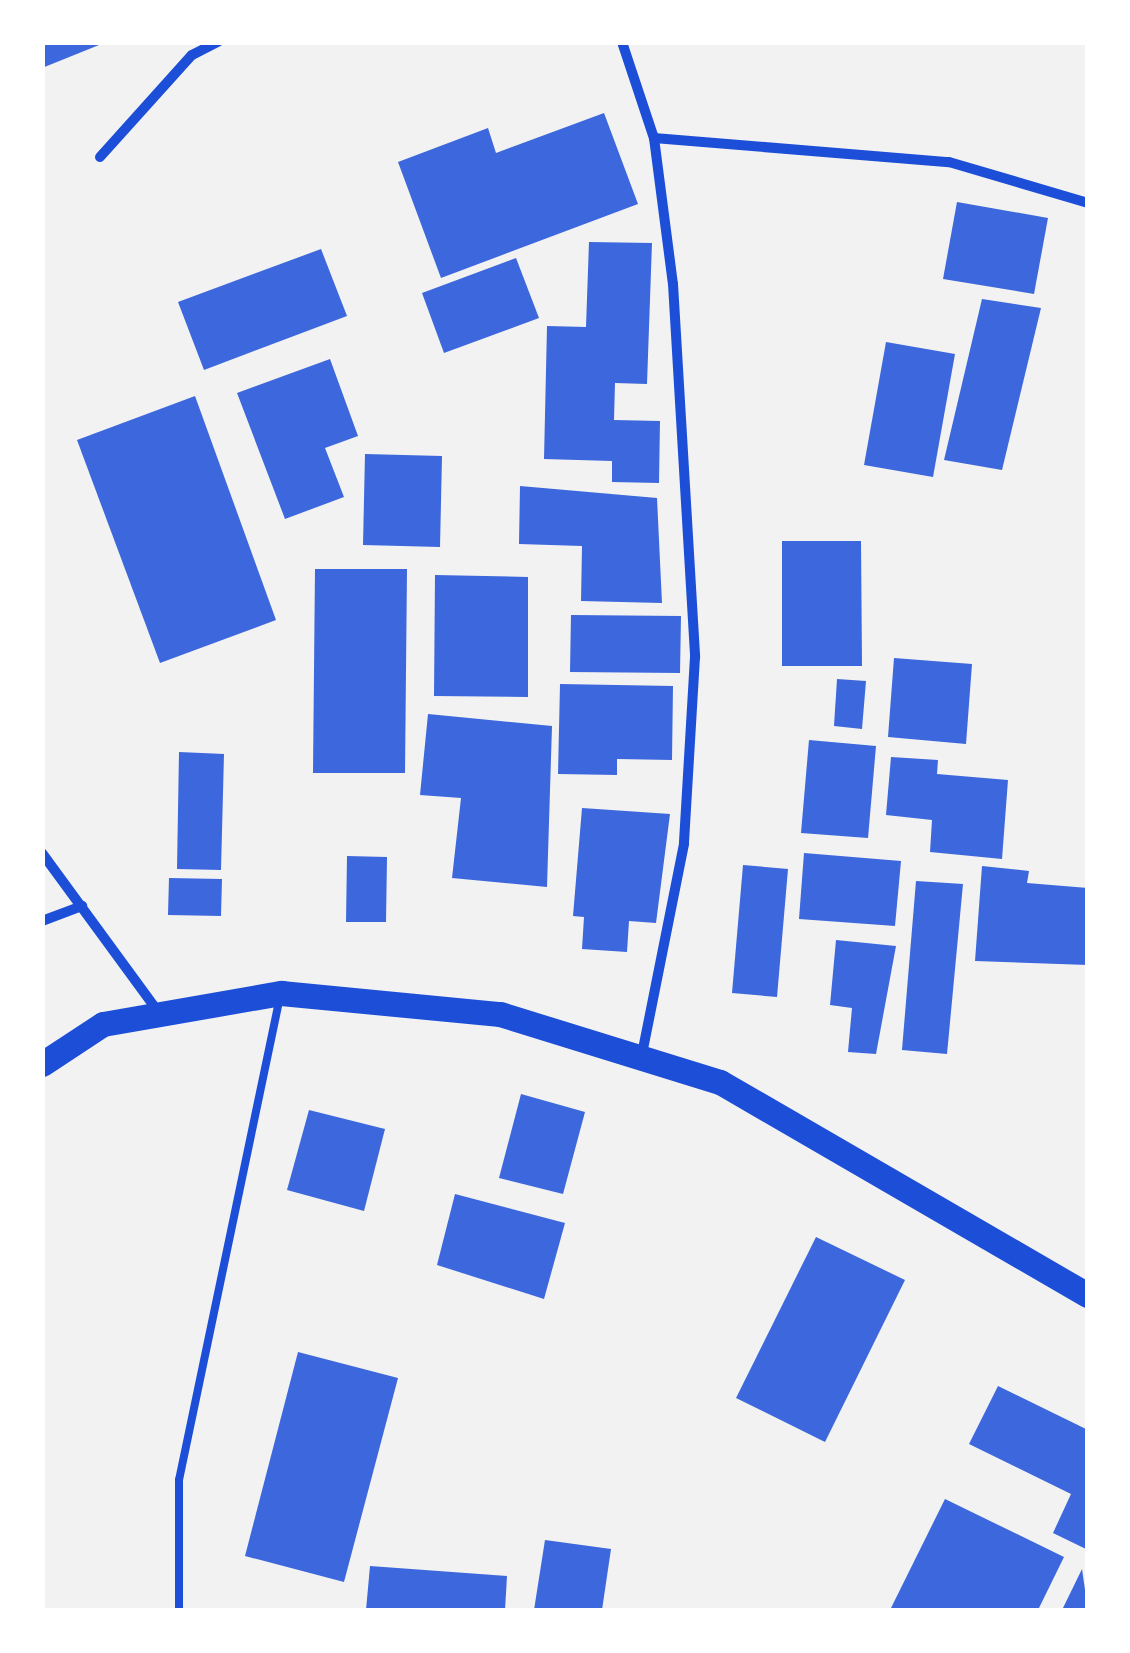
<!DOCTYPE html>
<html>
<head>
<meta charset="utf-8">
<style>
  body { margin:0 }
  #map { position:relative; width:1130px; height:1653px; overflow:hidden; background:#f2f2f2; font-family:Literata,serif }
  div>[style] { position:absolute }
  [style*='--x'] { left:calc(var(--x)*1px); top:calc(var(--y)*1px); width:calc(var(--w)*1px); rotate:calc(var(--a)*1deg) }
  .building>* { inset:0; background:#3d67dc }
  .service>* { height:8px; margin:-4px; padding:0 4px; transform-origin:4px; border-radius:4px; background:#1d4ed8 }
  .minor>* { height:10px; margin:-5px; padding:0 5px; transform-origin:5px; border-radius:5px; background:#1d4ed8 }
  .primary>* { height:25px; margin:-12.5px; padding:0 12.5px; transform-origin:12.5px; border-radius:12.5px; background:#1d4ed8 }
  span { translate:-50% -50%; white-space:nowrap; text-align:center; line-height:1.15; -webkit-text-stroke:10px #fff; paint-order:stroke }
  .frame { position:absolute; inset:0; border:45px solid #fff; pointer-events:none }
</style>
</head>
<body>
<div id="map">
  <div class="building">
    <div style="clip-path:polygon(42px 42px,104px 42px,104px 43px,42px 68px)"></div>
    <div style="clip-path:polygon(604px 113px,638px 204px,441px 278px,398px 162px,488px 128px,496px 153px)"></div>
    <div style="clip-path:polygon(957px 202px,1048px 218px,1034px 294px,943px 279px)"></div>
    <div style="clip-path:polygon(589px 242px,652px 243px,647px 384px,615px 383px,614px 420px,660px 421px,659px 483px,612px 482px,612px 461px,544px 459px,547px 326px,586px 327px)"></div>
    <div style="clip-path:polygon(321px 249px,347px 316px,204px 370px,178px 302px)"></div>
    <div style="clip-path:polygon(516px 258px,539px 318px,444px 353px,422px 293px)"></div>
    <div style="clip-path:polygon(982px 299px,1041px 308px,1002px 470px,944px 460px)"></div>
    <div style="clip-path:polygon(886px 342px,955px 354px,933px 477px,864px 465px)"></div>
    <div style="clip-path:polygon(330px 359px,358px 436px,325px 448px,344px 497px,285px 519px,237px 393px)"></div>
    <div style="clip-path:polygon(195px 396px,276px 620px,160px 663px,77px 440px)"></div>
    <div style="clip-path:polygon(365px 454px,442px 456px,440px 547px,363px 545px)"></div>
    <div style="clip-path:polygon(520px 486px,657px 498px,662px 603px,581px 601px,582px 546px,519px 544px)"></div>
    <div style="clip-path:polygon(782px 541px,861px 541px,862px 666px,782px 666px)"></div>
    <div style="clip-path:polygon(315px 569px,407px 569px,405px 773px,313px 773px)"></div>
    <div style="clip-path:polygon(435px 575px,528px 577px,528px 697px,434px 696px)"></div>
    <div style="clip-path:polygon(571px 615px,681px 616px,680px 673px,570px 672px)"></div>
    <div style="clip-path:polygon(894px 658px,972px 664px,966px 744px,888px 737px)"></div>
    <div style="clip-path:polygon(837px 679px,866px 681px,862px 729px,834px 726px)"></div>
    <div style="clip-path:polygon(560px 684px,673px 686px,672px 760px,617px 759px,617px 775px,558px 774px)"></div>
    <div style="clip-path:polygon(428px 714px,552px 726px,547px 887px,452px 878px,461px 798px,420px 795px)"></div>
    <div style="clip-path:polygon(809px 740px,876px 746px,868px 838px,801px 833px)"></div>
    <div style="clip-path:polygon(179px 752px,224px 754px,221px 870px,177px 869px)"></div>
    <div style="clip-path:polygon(891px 757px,938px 760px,937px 774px,1008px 780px,1002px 859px,930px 852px,932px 820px,886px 815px)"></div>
    <div style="clip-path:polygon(582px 808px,670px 814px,656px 923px,629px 921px,627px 952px,582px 949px,584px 917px,573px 916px)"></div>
    <div style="clip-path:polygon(804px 853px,901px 861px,895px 926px,799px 919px)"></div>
    <div style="clip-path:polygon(347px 856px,387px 857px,386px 922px,346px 922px)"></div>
    <div style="clip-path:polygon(743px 865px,788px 869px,777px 997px,732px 993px)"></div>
    <div style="clip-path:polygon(982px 866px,1029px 871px,1027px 883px,1088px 888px,1088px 965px,975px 961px)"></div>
    <div style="clip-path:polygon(169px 878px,222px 879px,221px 916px,168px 915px)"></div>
    <div style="clip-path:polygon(916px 881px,963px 884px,947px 1054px,902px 1050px)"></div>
    <div style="clip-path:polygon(836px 940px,896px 946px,876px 1054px,848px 1052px,852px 1008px,830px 1005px)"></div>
    <div style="clip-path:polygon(521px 1094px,585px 1112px,563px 1194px,499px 1178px)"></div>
    <div style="clip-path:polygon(309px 1110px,385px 1129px,364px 1211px,287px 1190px)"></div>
    <div style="clip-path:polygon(455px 1194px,565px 1223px,544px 1299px,437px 1265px)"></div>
    <div style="clip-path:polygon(816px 1237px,905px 1280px,825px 1442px,736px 1398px)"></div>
    <div style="clip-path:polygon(298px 1352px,398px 1378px,344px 1582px,245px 1556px)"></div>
    <div style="clip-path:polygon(998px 1386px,1088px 1430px,1088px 1550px,1053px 1533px,1071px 1494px,969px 1444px)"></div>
    <div style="clip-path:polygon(945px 1499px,1064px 1557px,1038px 1610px,890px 1610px)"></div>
    <div style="clip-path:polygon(545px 1540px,611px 1549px,602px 1610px,534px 1610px)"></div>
    <div style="clip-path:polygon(370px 1566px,507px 1576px,505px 1610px,366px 1610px)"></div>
    <div style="clip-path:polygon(1082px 1569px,1088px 1610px,1062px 1610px)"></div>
  </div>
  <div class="service">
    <div style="--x:179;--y:1610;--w:130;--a:-90"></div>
    <div style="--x:179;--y:1480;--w:492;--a:-78.2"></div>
  </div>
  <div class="minor">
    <div style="--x:622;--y:42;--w:101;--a:71.6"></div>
    <div style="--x:654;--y:138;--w:147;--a:82.6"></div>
    <div style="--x:673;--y:284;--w:374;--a:86.6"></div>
    <div style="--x:695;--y:657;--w:187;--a:93.4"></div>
    <div style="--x:684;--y:844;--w:214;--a:101.3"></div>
    <div style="--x:654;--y:138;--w:296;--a:4.7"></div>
    <div style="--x:949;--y:162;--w:145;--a:16.4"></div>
    <div style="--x:100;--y:157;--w:137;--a:-48"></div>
    <div style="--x:192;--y:55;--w:29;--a:-27"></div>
    <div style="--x:42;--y:853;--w:195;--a:53.8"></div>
    <div style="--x:42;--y:921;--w:43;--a:-20.6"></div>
  </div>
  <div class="primary">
    <div style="--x:42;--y:1064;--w:73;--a:-33.3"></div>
    <div style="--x:103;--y:1024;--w:181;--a:-9.9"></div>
    <div style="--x:281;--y:993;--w:220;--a:5.5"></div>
    <div style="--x:500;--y:1014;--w:230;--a:17.2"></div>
    <div style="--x:720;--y:1082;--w:425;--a:30.1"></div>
  </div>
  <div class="frame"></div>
</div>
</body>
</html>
